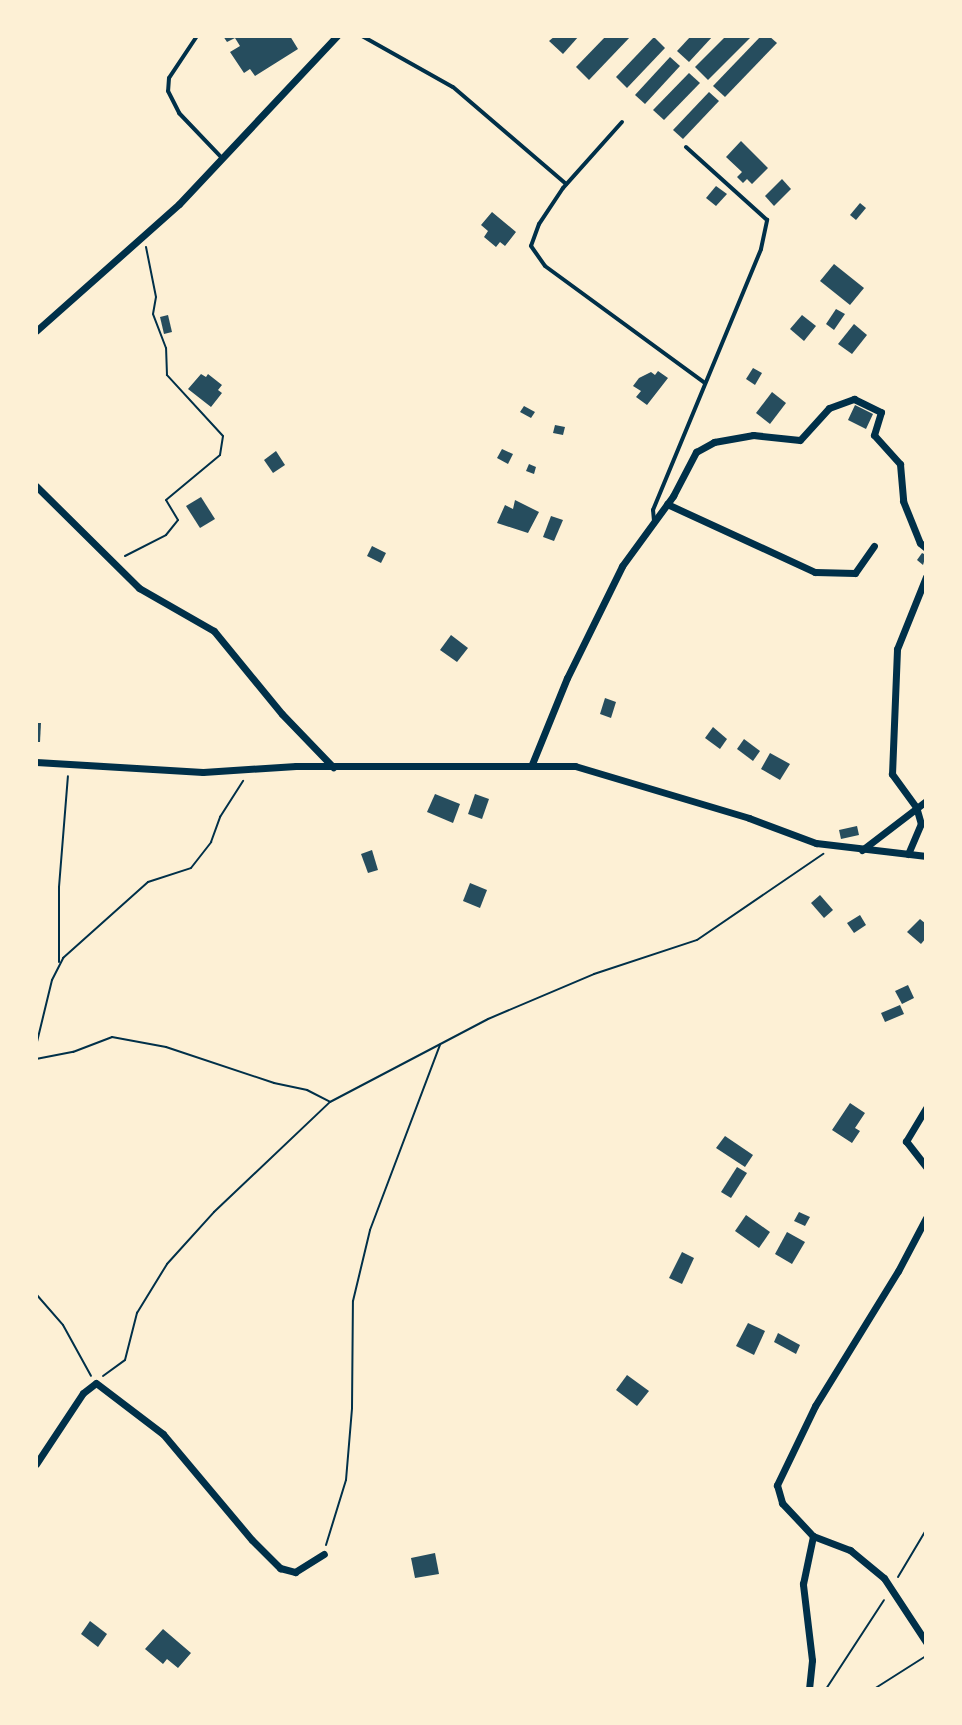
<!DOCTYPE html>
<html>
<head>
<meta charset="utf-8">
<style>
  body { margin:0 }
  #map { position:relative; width:962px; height:1725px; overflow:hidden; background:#fdf0d5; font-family:"PT Sans",sans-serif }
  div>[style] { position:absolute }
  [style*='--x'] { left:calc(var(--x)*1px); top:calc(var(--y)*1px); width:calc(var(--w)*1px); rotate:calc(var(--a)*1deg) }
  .building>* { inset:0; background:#264d5e }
  .path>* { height:2px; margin:-1px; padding:0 1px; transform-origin:1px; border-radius:1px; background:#003049 }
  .service>* { height:4px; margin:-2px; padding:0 2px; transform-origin:2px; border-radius:2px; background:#003049 }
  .minor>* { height:7px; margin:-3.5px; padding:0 3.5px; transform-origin:3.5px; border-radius:3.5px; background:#003049 }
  span { translate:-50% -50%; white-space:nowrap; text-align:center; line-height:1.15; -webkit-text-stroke:6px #fdf0d5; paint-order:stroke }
  .frame { position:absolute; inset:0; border:38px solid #fdf0d5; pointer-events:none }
</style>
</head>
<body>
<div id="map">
  <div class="building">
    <div style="clip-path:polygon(223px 36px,290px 36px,298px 49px,255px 76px,250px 69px,244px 73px,230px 52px,240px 46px,235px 38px,227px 42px)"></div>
    <div style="clip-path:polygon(555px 36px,579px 36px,563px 54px,549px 41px)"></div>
    <div style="clip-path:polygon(606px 36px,631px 36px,589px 80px,576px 67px)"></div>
    <div style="clip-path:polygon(691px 36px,713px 36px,689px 62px,677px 51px)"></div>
    <div style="clip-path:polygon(726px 36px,752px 36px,708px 80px,695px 67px)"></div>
    <div style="clip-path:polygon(761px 36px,769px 36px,777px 43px,725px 97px,713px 86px)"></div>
    <div style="clip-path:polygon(654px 37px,665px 48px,627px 88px,616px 77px)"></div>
    <div style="clip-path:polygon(670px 57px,680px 66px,645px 104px,635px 95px)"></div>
    <div style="clip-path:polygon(689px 73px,700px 83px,664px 120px,653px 110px)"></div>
    <div style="clip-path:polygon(709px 92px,719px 101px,683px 139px,673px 130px)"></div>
    <div style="clip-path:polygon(741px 141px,768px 168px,752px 184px,747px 179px,743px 183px,737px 177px,742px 172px,726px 157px)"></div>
    <div style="clip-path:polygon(782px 179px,791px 189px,774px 206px,765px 196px)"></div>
    <div style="clip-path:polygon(716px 186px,727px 194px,716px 206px,706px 198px)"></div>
    <div style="clip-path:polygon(860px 203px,866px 208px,856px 220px,850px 215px)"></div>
    <div style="clip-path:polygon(492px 212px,516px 232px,505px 246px,500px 242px,496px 247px,484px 237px,488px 231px,481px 225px)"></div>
    <div style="clip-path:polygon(834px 264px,864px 288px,850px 305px,820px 281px)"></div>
    <div style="clip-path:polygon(836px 309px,845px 314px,834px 330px,826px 324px)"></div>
    <div style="clip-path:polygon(168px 315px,172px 332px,164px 334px,160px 317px)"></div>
    <div style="clip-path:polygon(802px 315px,816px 326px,804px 341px,790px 329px)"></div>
    <div style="clip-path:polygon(854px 324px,867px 335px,852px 354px,838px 344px)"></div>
    <div style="clip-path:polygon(753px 368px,762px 373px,755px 385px,746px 379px)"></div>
    <div style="clip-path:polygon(658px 371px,668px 378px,647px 405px,636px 397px,641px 391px,633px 386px,639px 378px,651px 372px,655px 375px)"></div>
    <div style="clip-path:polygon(201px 374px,206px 377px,208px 374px,222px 385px,218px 390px,222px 393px,211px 407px,188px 389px)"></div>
    <div style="clip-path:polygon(772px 392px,786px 403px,770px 424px,756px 413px)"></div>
    <div style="clip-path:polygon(855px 405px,873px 414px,866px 429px,848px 420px)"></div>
    <div style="clip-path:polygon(524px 406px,535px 412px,531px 418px,520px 412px)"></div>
    <div style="clip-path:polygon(555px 425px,565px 427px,563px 435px,553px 433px)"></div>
    <div style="clip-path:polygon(502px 449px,513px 454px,508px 464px,497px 458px)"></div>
    <div style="clip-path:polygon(276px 451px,285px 465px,273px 473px,264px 460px)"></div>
    <div style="clip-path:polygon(529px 464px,536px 467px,534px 474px,526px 471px)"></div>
    <div style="clip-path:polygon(201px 497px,215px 519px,200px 528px,186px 506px)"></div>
    <div style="clip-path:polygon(515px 500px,539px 512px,528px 533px,497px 523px,505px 505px,513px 509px)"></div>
    <div style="clip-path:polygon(551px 516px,563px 520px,554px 541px,543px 537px)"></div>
    <div style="clip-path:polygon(372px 546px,386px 553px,381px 563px,367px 556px)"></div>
    <div style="clip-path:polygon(922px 553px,926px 555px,923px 565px,917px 560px)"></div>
    <div style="clip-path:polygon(451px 635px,468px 648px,457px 662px,440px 650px)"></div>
    <div style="clip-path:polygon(605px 698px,616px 702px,611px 718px,600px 714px)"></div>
    <div style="clip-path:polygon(36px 723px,41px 723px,40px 742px,36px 742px)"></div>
    <div style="clip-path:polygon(713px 727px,727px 739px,720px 749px,705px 738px)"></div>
    <div style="clip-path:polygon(744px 739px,760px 751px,753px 761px,737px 749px)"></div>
    <div style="clip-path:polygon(770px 753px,790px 764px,780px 780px,761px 769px)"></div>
    <div style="clip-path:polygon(435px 794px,460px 804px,453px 823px,427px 812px)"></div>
    <div style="clip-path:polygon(475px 794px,489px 799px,482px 819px,468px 814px)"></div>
    <div style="clip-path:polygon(857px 826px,859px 835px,841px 839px,839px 830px)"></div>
    <div style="clip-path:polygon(372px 850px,378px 870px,368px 873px,361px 854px)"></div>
    <div style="clip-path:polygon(470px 883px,487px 890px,480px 908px,463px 901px)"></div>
    <div style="clip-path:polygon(820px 895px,833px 910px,824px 918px,811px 903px)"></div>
    <div style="clip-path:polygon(860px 915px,866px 925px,854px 933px,847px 923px)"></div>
    <div style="clip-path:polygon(920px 919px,926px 924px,926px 938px,921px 944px,907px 932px)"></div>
    <div style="clip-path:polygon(908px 985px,914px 998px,902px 1004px,895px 991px)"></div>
    <div style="clip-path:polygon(900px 1005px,904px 1014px,885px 1022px,881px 1013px)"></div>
    <div style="clip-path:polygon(850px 1103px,865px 1113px,855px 1128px,860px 1131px,852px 1143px,832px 1130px)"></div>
    <div style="clip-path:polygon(725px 1136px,753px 1155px,745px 1167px,716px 1148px)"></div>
    <div style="clip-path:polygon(737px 1167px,747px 1173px,731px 1198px,721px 1192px)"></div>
    <div style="clip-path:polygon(799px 1212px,810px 1217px,805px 1226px,794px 1221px)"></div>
    <div style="clip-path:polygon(746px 1215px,770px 1232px,759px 1248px,735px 1231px)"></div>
    <div style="clip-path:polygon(787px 1232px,805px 1242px,792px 1264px,775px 1254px)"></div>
    <div style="clip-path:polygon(682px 1252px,694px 1258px,682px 1284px,669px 1278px)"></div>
    <div style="clip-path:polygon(748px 1323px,765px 1331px,754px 1355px,736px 1346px)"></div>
    <div style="clip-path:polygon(778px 1333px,800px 1345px,796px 1354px,774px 1342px)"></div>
    <div style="clip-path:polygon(627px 1375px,649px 1391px,637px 1406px,616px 1390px)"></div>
    <div style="clip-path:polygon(435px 1553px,439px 1574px,415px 1578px,411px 1558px)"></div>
    <div style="clip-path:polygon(90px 1621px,107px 1634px,98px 1647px,81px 1634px)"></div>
    <div style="clip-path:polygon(163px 1629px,191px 1653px,178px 1668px,167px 1659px,163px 1664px,145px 1649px)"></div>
  </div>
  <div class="path">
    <div style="--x:125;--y:556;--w:46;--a:-27.1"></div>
    <div style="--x:166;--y:535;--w:19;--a:-51"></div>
    <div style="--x:178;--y:520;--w:23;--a:-121"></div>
    <div style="--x:166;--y:500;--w:70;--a:-39.8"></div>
    <div style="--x:220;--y:455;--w:19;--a:-81"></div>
    <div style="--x:223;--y:436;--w:83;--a:-132.6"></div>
    <div style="--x:167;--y:375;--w:27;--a:-92"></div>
    <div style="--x:166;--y:348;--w:36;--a:-111"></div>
    <div style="--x:153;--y:314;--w:17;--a:-80"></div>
    <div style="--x:156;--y:297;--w:51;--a:-101.3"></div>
    <div style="--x:59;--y:962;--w:75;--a:-90"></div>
    <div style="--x:59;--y:887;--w:111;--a:-85.4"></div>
    <div style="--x:36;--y:1046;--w:68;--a:-76.4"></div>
    <div style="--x:52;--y:980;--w:25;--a:-63"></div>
    <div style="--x:63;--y:958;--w:114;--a:-41.8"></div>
    <div style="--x:148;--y:882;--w:45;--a:-18"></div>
    <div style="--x:191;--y:868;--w:33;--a:-52"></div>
    <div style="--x:211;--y:842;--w:27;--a:-70"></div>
    <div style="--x:220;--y:817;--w:43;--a:-57.4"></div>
    <div style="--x:36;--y:1059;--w:38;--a:-11"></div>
    <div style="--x:73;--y:1052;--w:42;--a:-21"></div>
    <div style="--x:112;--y:1037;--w:55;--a:10.5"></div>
    <div style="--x:166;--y:1047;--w:114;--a:18.4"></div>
    <div style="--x:274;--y:1083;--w:34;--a:12"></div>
    <div style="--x:307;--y:1090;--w:25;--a:27"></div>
    <div style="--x:36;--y:1294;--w:41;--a:48.9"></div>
    <div style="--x:63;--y:1325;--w:58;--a:61.2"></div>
    <div style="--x:103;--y:1376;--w:27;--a:-36"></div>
    <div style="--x:125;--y:1360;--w:49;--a:-75.7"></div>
    <div style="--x:137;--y:1313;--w:57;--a:-58.5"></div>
    <div style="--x:167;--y:1264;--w:70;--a:-47.9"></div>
    <div style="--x:214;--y:1212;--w:160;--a:-43.5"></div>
    <div style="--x:330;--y:1102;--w:178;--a:-27.7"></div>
    <div style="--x:488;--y:1019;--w:115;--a:-23"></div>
    <div style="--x:594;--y:974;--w:108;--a:-18.3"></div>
    <div style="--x:697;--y:940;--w:153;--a:-34.3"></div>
    <div style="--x:326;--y:1545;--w:68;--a:-72.9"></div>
    <div style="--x:346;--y:1480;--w:72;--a:-85.2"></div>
    <div style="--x:352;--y:1408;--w:107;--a:-89.5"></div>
    <div style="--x:353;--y:1301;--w:73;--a:-76.5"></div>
    <div style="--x:370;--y:1230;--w:198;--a:-69.3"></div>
    <div style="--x:898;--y:1577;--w:55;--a:-59.2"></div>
    <div style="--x:826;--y:1689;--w:106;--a:-56.9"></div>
    <div style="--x:874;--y:1689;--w:62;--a:-32.4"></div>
  </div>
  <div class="service">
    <div style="--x:197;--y:36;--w:50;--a:123.7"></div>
    <div style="--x:169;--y:78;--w:13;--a:94"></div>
    <div style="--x:168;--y:91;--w:25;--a:63"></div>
    <div style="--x:179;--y:113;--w:61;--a:46.3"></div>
    <div style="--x:362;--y:36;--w:104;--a:29.3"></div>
    <div style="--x:453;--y:87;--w:149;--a:40.6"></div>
    <div style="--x:622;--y:122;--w:89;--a:131.8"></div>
    <div style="--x:563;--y:188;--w:43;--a:123.7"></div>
    <div style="--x:539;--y:224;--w:23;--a:110"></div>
    <div style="--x:531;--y:246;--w:24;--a:55"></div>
    <div style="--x:545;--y:266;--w:198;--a:36.2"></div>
    <div style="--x:654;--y:521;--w:11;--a:-95"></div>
    <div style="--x:653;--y:510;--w:282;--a:-67.5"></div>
    <div style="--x:761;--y:249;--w:30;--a:-78"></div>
    <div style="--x:767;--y:220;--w:109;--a:-138"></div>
  </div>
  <div class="minor">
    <div style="--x:36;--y:331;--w:191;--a:-41.6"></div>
    <div style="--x:179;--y:204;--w:231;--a:-46.8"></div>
    <div style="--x:36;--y:486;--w:145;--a:44.7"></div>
    <div style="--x:139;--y:588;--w:86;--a:29.8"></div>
    <div style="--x:214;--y:631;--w:107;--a:50.7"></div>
    <div style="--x:282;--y:714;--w:74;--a:46.1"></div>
    <div style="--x:667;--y:504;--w:163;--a:24.7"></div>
    <div style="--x:815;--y:572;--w:40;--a:1.4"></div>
    <div style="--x:855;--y:573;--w:33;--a:-55"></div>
    <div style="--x:36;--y:762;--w:167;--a:3.4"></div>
    <div style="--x:203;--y:772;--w:93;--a:-3.7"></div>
    <div style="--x:296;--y:766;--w:279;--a:0"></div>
    <div style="--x:575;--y:766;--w:182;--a:16.6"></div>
    <div style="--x:749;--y:818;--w:72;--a:20.5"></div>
    <div style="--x:816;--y:843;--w:111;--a:6.7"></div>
    <div style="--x:532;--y:764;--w:93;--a:-67.9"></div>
    <div style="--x:567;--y:678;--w:125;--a:-63.8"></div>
    <div style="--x:622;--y:566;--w:87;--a:-53.9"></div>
    <div style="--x:673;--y:496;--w:50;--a:-62.4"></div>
    <div style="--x:696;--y:452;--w:21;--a:-29"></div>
    <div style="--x:714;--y:442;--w:40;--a:-10"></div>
    <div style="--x:753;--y:435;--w:47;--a:6.1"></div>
    <div style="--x:800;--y:440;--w:43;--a:-47.8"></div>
    <div style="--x:829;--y:408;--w:27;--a:-20"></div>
    <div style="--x:854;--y:399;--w:30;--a:26"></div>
    <div style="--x:881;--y:412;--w:24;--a:107"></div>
    <div style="--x:874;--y:435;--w:39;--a:48"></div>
    <div style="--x:900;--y:464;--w:37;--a:85"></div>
    <div style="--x:903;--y:501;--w:45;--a:68"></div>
    <div style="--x:920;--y:543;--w:8;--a:40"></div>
    <div style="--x:862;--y:850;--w:81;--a:-37.4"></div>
    <div style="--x:908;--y:854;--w:33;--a:-67"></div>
    <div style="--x:921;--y:824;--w:18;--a:-106"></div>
    <div style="--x:916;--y:807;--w:41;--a:-126"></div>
    <div style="--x:892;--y:774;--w:125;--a:-87.7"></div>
    <div style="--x:897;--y:649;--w:78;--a:-68.1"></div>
    <div style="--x:926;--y:1108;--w:39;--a:121"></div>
    <div style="--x:906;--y:1141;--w:33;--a:52"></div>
    <div style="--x:926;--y:1218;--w:60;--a:117.8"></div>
    <div style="--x:898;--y:1271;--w:158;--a:121.6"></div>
    <div style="--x:815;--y:1406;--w:88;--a:115.7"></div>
    <div style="--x:777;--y:1485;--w:19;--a:74"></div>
    <div style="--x:782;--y:1503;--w:45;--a:46.8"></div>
    <div style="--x:813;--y:1536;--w:40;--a:21"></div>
    <div style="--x:850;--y:1550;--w:44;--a:39.5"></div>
    <div style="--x:884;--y:1578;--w:77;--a:56.7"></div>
    <div style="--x:36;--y:1464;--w:85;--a:-56.5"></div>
    <div style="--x:83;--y:1393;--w:16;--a:-38"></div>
    <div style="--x:96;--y:1383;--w:84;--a:37.3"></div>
    <div style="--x:163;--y:1434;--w:138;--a:50"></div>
    <div style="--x:252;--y:1540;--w:40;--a:45"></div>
    <div style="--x:280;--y:1568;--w:16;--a:15"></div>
    <div style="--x:295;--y:1572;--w:34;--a:-32"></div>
    <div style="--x:809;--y:1689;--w:29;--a:-84"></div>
    <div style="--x:812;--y:1660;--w:77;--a:-96.8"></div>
    <div style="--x:803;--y:1584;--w:49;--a:-78.2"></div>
  </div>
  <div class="frame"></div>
</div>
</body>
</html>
